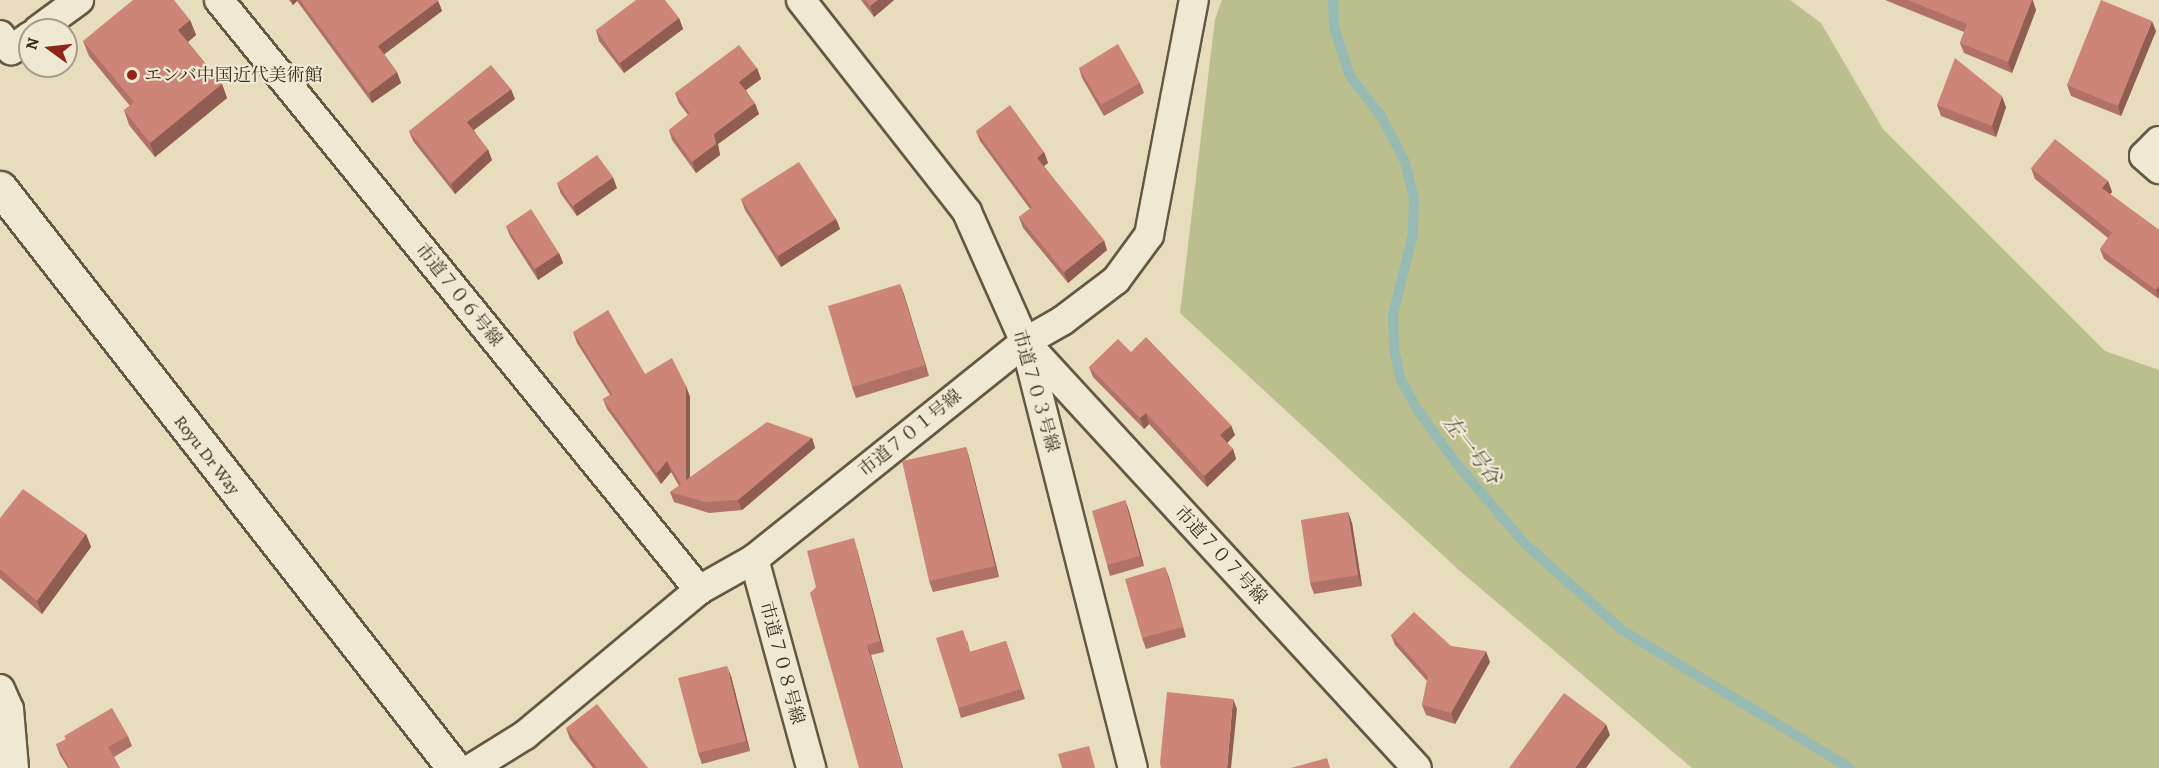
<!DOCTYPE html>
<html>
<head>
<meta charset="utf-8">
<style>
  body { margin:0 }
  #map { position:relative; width:2159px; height:768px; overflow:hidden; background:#e7dcbb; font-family:Alegreya,"Noto Serif JP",serif }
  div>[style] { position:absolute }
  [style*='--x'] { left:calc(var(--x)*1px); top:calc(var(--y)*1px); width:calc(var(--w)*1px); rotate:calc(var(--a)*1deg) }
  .green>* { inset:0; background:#babf8d }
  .stream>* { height:10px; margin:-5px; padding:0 5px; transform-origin:5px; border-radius:5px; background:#97bbb3 }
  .roads { filter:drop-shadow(2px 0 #645844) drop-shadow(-2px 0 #645844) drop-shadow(0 2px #645844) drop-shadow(0 -2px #645844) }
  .minor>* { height:28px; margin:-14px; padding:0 14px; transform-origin:14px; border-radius:14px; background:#efe8d3 }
  .tertiary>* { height:33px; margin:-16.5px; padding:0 16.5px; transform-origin:16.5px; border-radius:16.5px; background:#efe8d3 }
  .wall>* { inset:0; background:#b07266 }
  .shaded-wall>* { inset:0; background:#905d53 }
  .building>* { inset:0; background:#cd8577 }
  .dots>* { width:16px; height:16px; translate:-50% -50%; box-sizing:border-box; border:3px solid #efe8d3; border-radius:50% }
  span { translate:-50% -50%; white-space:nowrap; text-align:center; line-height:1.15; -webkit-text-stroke:4.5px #efe8d3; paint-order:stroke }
  .poi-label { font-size:18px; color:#392c1d }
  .left { translate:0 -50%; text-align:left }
  .street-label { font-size:18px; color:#392c1d }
  .water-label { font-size:20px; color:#505042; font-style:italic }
  .north { position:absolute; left:18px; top:18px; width:60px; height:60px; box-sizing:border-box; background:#efe8d3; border:2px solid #a69d8a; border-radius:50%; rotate:285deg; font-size:16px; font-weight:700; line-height:24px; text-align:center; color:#392c1d }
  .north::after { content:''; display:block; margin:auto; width:21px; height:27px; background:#8f2418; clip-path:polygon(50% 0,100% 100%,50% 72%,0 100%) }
</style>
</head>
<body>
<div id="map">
  <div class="green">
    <div style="clip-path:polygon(1222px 0,1790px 0,1821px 23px,1883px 129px,2105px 351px,2159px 370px,2159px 768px,1692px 768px,1460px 571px,1180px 313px,1215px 19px)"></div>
  </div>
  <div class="stream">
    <div style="--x:1333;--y:0;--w:27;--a:88"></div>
    <div style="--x:1334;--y:27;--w:52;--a:71.9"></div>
    <div style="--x:1350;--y:76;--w:51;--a:52.2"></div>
    <div style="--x:1381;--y:116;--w:52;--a:62.4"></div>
    <div style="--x:1405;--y:162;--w:38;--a:76"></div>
    <div style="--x:1414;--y:199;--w:35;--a:92"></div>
    <div style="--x:1413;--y:234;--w:82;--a:104"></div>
    <div style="--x:1393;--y:314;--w:34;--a:88"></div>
    <div style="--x:1394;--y:348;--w:33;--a:78"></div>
    <div style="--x:1401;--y:380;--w:33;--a:61"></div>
    <div style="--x:1417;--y:409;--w:67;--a:54.2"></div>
    <div style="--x:1456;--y:463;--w:105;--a:49.6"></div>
    <div style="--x:1524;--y:543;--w:131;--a:41.6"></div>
    <div style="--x:1622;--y:630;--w:267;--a:31.2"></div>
  </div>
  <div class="roads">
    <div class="minor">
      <div style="--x:219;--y:0;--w:761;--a:50.87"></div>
      <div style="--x:801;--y:0;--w:269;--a:51.9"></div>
      <div style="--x:967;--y:212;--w:142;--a:66"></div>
      <div style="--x:1025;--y:342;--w:439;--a:75.8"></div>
      <div style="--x:38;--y:30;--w:51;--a:-36.2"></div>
      <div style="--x:0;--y:35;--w:19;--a:54"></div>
      <div style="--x:11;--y:50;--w:24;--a:-36"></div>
      <div style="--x:2159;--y:141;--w:21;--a:135"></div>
      <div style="--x:2144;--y:156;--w:20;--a:41"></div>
      <div style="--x:1026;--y:343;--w:577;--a:47.39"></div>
      <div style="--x:754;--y:559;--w:217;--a:74.7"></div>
      <div style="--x:0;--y:689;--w:22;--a:66"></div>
      <div style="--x:9;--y:709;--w:59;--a:85.2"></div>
      <div style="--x:472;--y:768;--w:62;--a:-31.9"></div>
      <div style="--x:525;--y:735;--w:226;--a:-39.8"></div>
      <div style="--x:699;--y:590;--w:63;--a:-29.4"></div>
      <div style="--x:754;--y:559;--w:347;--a:-38.7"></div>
      <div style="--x:1025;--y:342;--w:43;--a:-29.6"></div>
      <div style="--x:1062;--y:321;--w:68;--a:-37.2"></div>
      <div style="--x:1116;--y:280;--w:56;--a:-53.7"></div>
      <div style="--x:1149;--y:235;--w:239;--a:-79.2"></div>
    </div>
    <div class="tertiary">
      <div style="--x:0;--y:188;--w:737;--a:51.95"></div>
    </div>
  </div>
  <div class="wall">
    <div style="clip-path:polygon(289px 0,438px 0,442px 11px,384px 54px,397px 72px,401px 83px,372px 103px,297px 1px,293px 5px)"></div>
    <div style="clip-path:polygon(861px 0,894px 0,874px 17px)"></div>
    <div style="clip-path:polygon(1885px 0,2033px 0,2036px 10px,2012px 73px,1964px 53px,1960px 43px,1964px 32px)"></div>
    <div style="clip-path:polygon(679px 18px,683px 29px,624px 73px,599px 41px,596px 30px)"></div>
    <div style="clip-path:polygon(190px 20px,196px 35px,188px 42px,222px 84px,227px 98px,155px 157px,129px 125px,124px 110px,130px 106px,89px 56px,83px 41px)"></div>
    <div style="clip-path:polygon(2156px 31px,2121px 116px,2071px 96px,2067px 85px)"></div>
    <div style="clip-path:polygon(757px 68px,761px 79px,746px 90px,759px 114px,718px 144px,720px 155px,696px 173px,672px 140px,669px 130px,688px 115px,679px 103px,675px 93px)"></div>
    <div style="clip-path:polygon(1079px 68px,1140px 83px,1144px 93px,1104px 116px,1082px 78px)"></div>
    <div style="clip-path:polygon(515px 99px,474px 130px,492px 160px,455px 194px,413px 141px,409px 131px)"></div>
    <div style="clip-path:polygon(1937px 105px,2006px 107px,1996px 137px,1941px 116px)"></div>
    <div style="clip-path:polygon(976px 131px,1044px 152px,1048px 163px,1044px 166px,1107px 250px,1068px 283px,1023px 228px,1019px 217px,1030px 209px,980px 141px)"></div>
    <div style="clip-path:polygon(2031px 168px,2108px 181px,2112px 192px,2110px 194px,2159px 230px,2159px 299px,2104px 259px,2100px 249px,2108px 238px,2035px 179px)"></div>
    <div style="clip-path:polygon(557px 183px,617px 188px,577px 216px,561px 194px)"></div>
    <div style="clip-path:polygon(741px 199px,836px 219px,840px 229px,781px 267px,745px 210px)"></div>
    <div style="clip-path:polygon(506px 226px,559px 253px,563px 263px,538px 280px,510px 236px)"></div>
    <div style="clip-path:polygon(900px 284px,929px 376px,856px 398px,852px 387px)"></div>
    <div style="clip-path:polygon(573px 332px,645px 374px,686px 386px,690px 397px,690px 478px,812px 438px,815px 448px,742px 510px,709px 513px,674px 502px,670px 492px,679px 486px,671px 472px,661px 484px,607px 409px,603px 399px,610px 395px,577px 343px)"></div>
    <div style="clip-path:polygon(1131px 352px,1235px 435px,1227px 443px,1233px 449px,1236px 459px,1207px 487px,1149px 424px,1144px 429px,1093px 377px,1089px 367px)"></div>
    <div style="clip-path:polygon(966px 447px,969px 457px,999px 577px,933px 592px,929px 581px)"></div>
    <div style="clip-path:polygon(1125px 500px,1129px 511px,1144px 566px,1110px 576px,1107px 565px)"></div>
    <div style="clip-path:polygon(1348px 512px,1352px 523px,1362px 586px,1314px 594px,1310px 583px)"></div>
    <div style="clip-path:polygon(0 518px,86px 534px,91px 547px,42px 614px,0 578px)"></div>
    <div style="clip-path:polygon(857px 549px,884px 652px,871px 655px,816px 587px)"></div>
    <div style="clip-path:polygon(1165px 567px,1186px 637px,1146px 649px,1142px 638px)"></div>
    <div style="clip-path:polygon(1391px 635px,1451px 646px,1490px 662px,1455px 724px,1426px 715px,1422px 705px,1427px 681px,1395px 645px)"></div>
    <div style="clip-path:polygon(967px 640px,970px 652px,1006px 641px,1025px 699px,961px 718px,958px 708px)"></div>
    <div style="clip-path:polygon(731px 676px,750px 751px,702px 764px,698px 753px)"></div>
    <div style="clip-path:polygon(566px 728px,648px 768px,593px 768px,570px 739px)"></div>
    <div style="clip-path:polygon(128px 736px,132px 746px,114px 757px,120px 768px,68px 768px,60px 755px,56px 744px)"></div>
  </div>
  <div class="shaded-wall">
    <div style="clip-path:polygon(291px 0,297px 0,297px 1px,293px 5px)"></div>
    <div style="clip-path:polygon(878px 0,894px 0,874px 17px,870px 6px)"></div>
    <div style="clip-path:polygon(2032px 0,2036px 10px,2012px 73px,2008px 62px)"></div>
    <div style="clip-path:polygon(438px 1px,442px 11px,382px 56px,378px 46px)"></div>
    <div style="clip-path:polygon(679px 18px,683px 29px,624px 73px,620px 63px)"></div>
    <div style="clip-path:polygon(190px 20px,196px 35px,184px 45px,178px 30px)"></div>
    <div style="clip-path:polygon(2152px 21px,2156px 31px,2121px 116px,2118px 106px)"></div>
    <div style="clip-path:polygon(757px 68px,761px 79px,743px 92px,739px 82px)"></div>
    <div style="clip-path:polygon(397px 72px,401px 83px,372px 103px,369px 93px)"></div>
    <div style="clip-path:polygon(222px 84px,227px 98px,155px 157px,150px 143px)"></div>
    <div style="clip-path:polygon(511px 89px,515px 99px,471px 132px,467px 122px)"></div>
    <div style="clip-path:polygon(2002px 96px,2006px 107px,1996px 137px,1992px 126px)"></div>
    <div style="clip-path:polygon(755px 103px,759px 114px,718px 144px,720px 155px,696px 173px,692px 162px,714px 134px)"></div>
    <div style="clip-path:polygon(488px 149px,492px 160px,455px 194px,451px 184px)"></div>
    <div style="clip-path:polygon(1044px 152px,1048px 163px,1041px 168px,1037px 158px)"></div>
    <div style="clip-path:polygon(613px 177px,617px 188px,577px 216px,573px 206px)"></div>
    <div style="clip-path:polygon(2108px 181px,2112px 192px,2106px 199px,2102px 188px)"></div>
    <div style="clip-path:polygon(836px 219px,840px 229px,781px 267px,778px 256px)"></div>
    <div style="clip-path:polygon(1104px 240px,1107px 250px,1068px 283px,1064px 272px)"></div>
    <div style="clip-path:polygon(559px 253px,563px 263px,538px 280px,535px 269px)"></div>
    <div style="clip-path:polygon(900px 284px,904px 294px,929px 376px,925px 365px)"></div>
    <div style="clip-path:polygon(2159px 286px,2159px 297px,2156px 290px)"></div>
    <div style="clip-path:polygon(686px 386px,690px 397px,690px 491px,686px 480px)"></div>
    <div style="clip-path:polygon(1146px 413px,1149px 424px,1144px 429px,1140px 418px)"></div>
    <div style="clip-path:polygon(1231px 425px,1235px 435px,1224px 446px,1220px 435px)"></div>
    <div style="clip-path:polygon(812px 438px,815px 448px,742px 510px,738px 500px)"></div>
    <div style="clip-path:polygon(966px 447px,969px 457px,999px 577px,995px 566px)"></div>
    <div style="clip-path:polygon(1233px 449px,1236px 459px,1207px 487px,1204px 476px)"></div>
    <div style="clip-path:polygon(667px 461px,671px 472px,661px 484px,657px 473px)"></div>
    <div style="clip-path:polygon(1125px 500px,1129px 511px,1144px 566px,1140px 556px)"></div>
    <div style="clip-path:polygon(1348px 512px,1352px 523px,1362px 586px,1358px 575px)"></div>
    <div style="clip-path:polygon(86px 534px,91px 547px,42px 614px,37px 601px)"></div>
    <div style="clip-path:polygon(854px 538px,857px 549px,884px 652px,880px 641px)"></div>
    <div style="clip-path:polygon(1165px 567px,1169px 577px,1186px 637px)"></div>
    <div style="clip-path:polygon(867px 645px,871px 655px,903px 768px,902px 768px)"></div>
    <div style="clip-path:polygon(1486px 651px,1490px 662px,1455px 724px,1451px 713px)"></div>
    <div style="clip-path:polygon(727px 666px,731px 676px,750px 751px,746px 741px)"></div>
    <div style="clip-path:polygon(1233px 699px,1237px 709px,1231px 768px,1227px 768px)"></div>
    <div style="clip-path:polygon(1606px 724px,1610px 735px,1586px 768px,1575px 768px)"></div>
  </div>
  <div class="building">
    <div style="clip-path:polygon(133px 0,174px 0,190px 20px,178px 30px,222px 84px,150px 143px,124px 110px,134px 102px,83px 41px)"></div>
    <div style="clip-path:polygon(300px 0,438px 0,438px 1px,378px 46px,397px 72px,369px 93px)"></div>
    <div style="clip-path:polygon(636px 0,665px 0,679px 18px,620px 63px,596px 30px)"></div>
    <div style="clip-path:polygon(866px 0,878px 0,870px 6px)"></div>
    <div style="clip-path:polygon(1908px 0,2032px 0,2008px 62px,1960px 43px,1967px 24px)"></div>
    <div style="clip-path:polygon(2101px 0,2152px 21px,2118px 106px,2067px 85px)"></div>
    <div style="clip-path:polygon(1118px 44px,1140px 83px,1101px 105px,1079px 68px)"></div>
    <div style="clip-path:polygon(739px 45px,757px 68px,739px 82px,755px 103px,714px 134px,716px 144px,692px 162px,669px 130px,690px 113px,675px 93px)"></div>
    <div style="clip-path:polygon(1955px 58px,2002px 96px,1992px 126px,1937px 105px)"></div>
    <div style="clip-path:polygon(491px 65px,511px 89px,467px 122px,488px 149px,451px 184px,409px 131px)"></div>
    <div style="clip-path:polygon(1010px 105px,1044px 152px,1037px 158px,1104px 240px,1064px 272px,1019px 217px,1032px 207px,976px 131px)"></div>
    <div style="clip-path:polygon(2055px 139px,2108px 181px,2102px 188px,2159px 230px,2159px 286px,2156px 290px,2100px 249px,2112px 233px,2031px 168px)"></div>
    <div style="clip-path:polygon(597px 155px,613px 177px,573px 206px,557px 183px)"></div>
    <div style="clip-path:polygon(799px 162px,836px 219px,778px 256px,741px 199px)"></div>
    <div style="clip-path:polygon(531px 209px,559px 253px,535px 269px,506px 226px)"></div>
    <div style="clip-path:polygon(900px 284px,925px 365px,852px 387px,828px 306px)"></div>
    <div style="clip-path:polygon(608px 310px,645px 374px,672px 358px,686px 386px,686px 480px,767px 422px,812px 438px,738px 500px,705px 502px,670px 492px,681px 484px,667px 461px,657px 473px,603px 399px,612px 394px,573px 332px)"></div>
    <div style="clip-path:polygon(1146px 337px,1231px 425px,1220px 435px,1233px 449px,1204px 476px,1146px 413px,1140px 418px,1089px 367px,1118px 339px,1131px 352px)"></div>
    <div style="clip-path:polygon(966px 447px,995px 566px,929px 581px,902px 461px)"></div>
    <div style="clip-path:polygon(23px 489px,86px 534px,37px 601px,0 569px,0 518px)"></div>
    <div style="clip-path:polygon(1125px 500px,1140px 556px,1107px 565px,1092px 511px)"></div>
    <div style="clip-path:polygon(1348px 512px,1358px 575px,1310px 583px,1301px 520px)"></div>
    <div style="clip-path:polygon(854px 538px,880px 641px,867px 645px,902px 768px,859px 768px,810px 593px,816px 587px,807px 551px)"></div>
    <div style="clip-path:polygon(1165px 567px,1183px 627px,1142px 638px,1125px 579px)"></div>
    <div style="clip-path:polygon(1414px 612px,1451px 646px,1486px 651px,1451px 713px,1422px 705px,1428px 676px,1391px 635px)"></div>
    <div style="clip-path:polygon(963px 630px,970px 652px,1006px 641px,1021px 689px,958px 708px,936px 638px)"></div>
    <div style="clip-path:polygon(727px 666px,746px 741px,698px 753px,678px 678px)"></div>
    <div style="clip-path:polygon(1167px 692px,1233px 699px,1227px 768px,1161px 768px,1160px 763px)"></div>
    <div style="clip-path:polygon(1564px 693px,1606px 724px,1575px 768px,1509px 768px)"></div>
    <div style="clip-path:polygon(597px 704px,648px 768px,597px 768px,566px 728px)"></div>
    <div style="clip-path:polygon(112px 708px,128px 736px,108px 747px,120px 768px,70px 768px,56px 744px,66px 739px,64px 736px)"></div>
    <div style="clip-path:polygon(1089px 746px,1095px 768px,1062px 768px,1058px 754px)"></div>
    <div style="clip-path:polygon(1327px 758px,1330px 768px,1291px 768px)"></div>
  </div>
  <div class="dots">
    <div style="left:132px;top:75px;background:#8f2418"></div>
  </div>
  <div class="poi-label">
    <span class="left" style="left:144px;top:75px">エンバ中国近代美術館</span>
  </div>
  <div class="street-label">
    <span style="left:459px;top:295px;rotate:51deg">市道７０６号線</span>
    <span style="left:1036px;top:391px;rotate:74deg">市道７０３号線</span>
    <span style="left:910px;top:433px;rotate:-39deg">市道７０１号線</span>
    <span style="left:207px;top:455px;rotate:52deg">Royu Dr Way</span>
    <span style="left:1221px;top:555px;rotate:47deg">市道７０７号線</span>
    <span style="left:782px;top:663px;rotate:75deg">市道７０８号線</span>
  </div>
  <div class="water-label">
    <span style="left:1472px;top:450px;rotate:52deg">左一号谷</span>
  </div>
  <div class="north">N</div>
</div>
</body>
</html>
